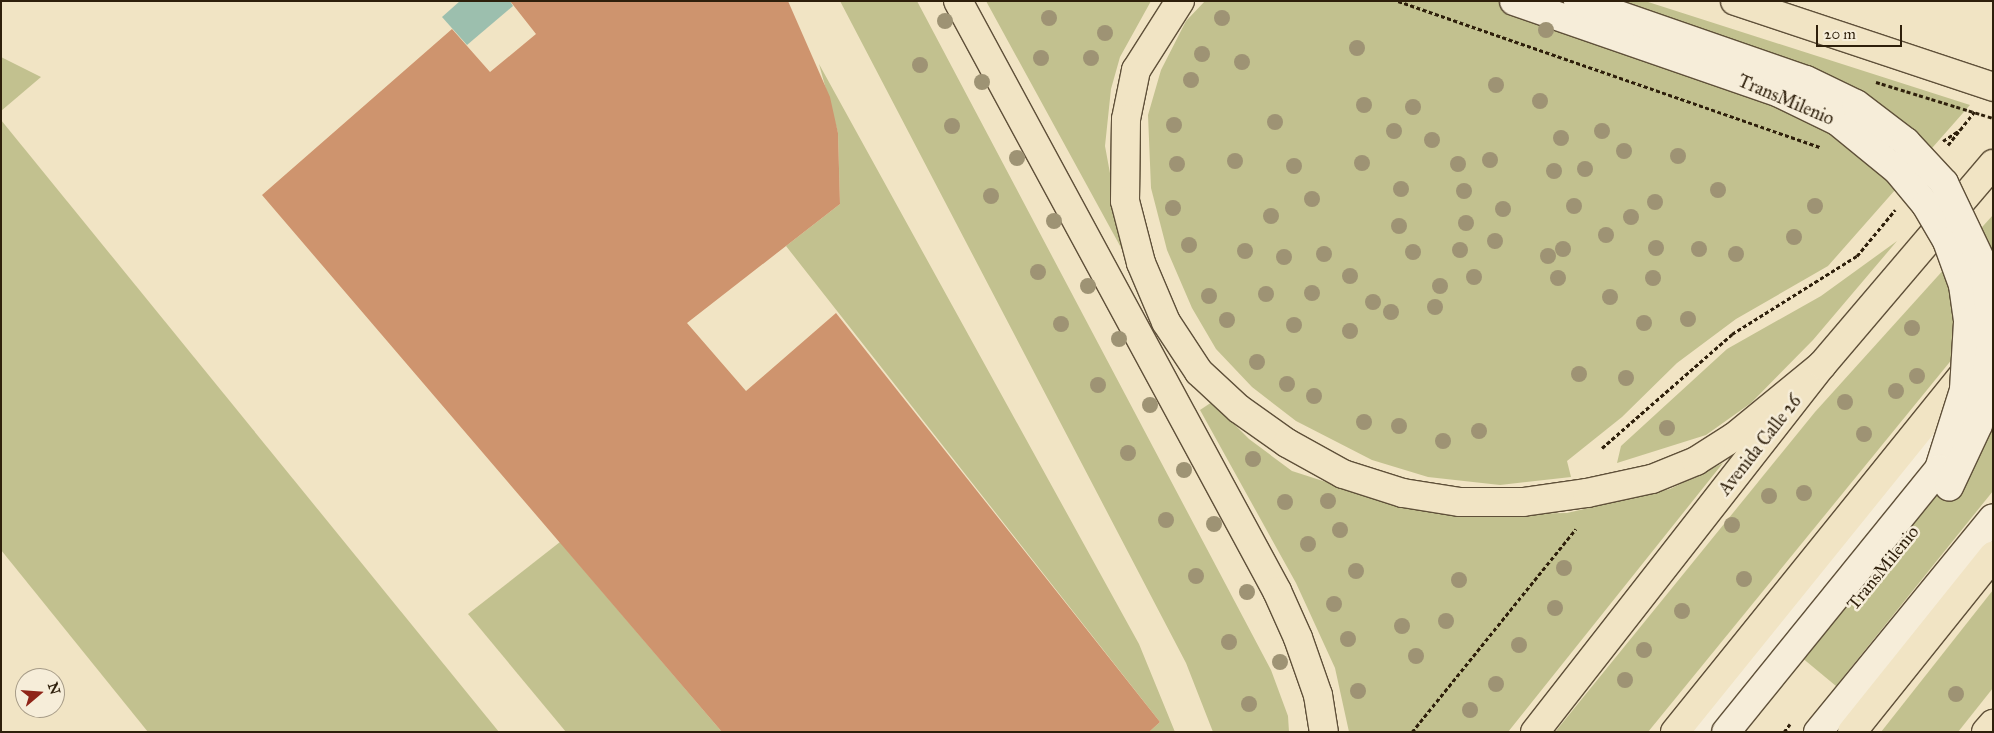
<!DOCTYPE html>
<html>
<head>
<meta charset="utf-8">
<style>
  body { margin:0 }
  #map { position:relative; width:1994px; height:733px; overflow:hidden; background:#f1e4c4; font-family:"IM FELL Great Primer",serif }
  div>[style] { position:absolute }
  [style*='--x'] { left:calc(var(--x)*1px); top:calc(var(--y)*1px); width:calc(var(--w)*1px); rotate:calc(var(--a)*1deg) }
  .green>* { inset:0; background:#c2c18f }
  .water>* { inset:0; background:#9cbfae }
  .building>* { inset:0; background:#ce946e }
  .path>* { height:3px; margin-top:-1.5px; transform-origin:0; background:repeating-linear-gradient(90deg,#2e1f0b 0 4px,transparent 0 6.5px) }
  .roads { filter:drop-shadow(1px 0 #5f5039) drop-shadow(-1px 0 #5f5039) drop-shadow(0 1px #5f5039) drop-shadow(0 -1px #5f5039) }
  .minor>* { height:28px; margin:-14px; padding:0 14px; transform-origin:14px; border-radius:14px; background:#f6edd9 }
  .major>* { height:28px; margin:-14px; padding:0 14px; transform-origin:14px; border-radius:14px; background:#f1e4c4 }
  .path-bridge>* { height:3px; margin-top:-1.5px; transform-origin:0; background:repeating-linear-gradient(90deg,#2e1f0b 0 4px,transparent 0 6.5px) }
  .bridges { filter:drop-shadow(1px 0 #5f5039) drop-shadow(-1px 0 #5f5039) drop-shadow(0 1px #5f5039) drop-shadow(0 -1px #5f5039) }
  .minor-bridge>* { height:28px; margin:-14px; padding:0 14px; transform-origin:14px; border-radius:14px; background:#f6edd9 }
  .trees>* { width:16px; height:16px; margin:-8px; border-radius:50%; background:#9e9374 }
  span { translate:-50% -50%; white-space:nowrap; text-align:center; line-height:1.15; -webkit-text-stroke:5px #f6edd9; paint-order:stroke }
  .street-label { font-size:18px; color:#2e1f0b }
  .frame { position:absolute; inset:0; border:2px solid #2e1f0b; pointer-events:none }
  .north { position:absolute; left:15px; top:668px; width:50px; height:50px; box-sizing:border-box; background:#f6edd9; border:1px solid #a69b87; border-radius:50%; rotate:72deg; font-size:14px; font-weight:700; line-height:20px; text-align:center; color:#2e1f0b }
  .north::after { content:''; display:block; margin:auto; width:18px; height:22px; background:#8f2418; clip-path:polygon(50% 0,100% 100%,50% 72%,0 100%) }
  .scale { position:absolute; left:1816px; top:25px; width:86px; height:22px; box-sizing:border-box; border:2px solid #2e1f0b; border-top:0; padding-left:6px; font-size:15px; line-height:18px; white-space:nowrap; color:#2e1f0b; -webkit-text-stroke:4px #f6edd9; paint-order:stroke }
</style>
</head>
<body>
<div id="map">
  <div class="green">
    <div style="clip-path:polygon(840px 1px,917px 1px,1271px 670px,1288px 716px,1289px 732px,1213px 732px,1186px 663px)"></div>
    <div style="clip-path:polygon(986px 1px,1151px 1px,1120px 57px,1111px 89px,1105px 146px,1125px 255px)"></div>
    <div style="clip-path:polygon(1205px 1px,1645px 1px,1970px 105px,1828px 266px,1736px 319px,1677px 363px,1622px 417px,1567px 461px,1571px 477px,1500px 485px,1428px 477px,1372px 460px,1296px 421px,1252px 387px,1216px 349px,1192px 308px,1167px 250px,1151px 188px,1148px 115px,1161px 70px,1186px 21px)"></div>
    <div style="clip-path:polygon(1px 57px,41px 77px,1px 111px)"></div>
    <div style="clip-path:polygon(819px 64px,1139px 644px,1175px 732px,1149px 732px,1160px 722px,786px 246px,840px 204px,838px 133px)"></div>
    <div style="clip-path:polygon(1px 120px,499px 732px,148px 732px,1px 550px)"></div>
    <div style="clip-path:polygon(1993px 215px,1993px 309px,1648px 732px,1555px 732px,1815px 412px)"></div>
    <div style="clip-path:polygon(1897px 241px,1813px 340px,1751px 403px,1706px 435px,1617px 463px,1621px 446px,1727px 349px,1821px 296px)"></div>
    <div style="clip-path:polygon(1993px 400px,1993px 491px,1836px 686px,1789px 647px)"></div>
    <div style="clip-path:polygon(1212px 402px,1249px 439px,1292px 471px,1407px 508px,1459px 515px,1567px 513px,1670px 489px,1723px 463px,1508px 732px,1349px 732px,1335px 668px,1296px 583px,1200px 410px)"></div>
    <div style="clip-path:polygon(560px 542px,722px 732px,566px 732px,468px 614px)"></div>
    <div style="clip-path:polygon(1993px 590px,1993px 688px,1958px 732px,1881px 732px)"></div>
  </div>
  <div class="water">
    <div style="clip-path:polygon(460px 1px,510px 1px,513px 6px,467px 45px,442px 17px)"></div>
  </div>
  <div class="building">
    <div style="clip-path:polygon(510px 1px,788px 1px,830px 97px,838px 133px,840px 204px,687px 323px,746px 391px,836px 313px,1160px 722px,1149px 732px,722px 732px,262px 195px,452px 29px,490px 72px,536px 34px)"></div>
  </div>
  <div class="path">
    <div style="--x:1398;--y:1;--w:447;--a:19.1"></div>
    <div style="--x:1943;--y:141;--w:20;--a:-33"></div>
    <div style="--x:1948;--y:145;--w:43;--a:-51.5"></div>
    <div style="--x:1602;--y:448;--w:173;--a:-41.2"></div>
    <div style="--x:1732;--y:334;--w:147;--a:-32"></div>
    <div style="--x:1857;--y:256;--w:60;--a:-50.4"></div>
    <div style="--x:1412;--y:732;--w:261;--a:-51.1"></div>
    <div style="--x:1784;--y:732;--w:10;--a:-53"></div>
  </div>
  <div class="roads">
    <div class="minor">
      <div style="--x:1703;--y:732;--w:390;--a:-50.5"></div>
      <div style="--x:1818;--y:732;--w:276;--a:-50.7"></div>
    </div>
    <div class="major">
      <div style="--x:958;--y:1;--w:671;--a:61.6"></div>
      <div style="--x:1277;--y:591;--w:51;--a:65.9"></div>
      <div style="--x:1298;--y:638;--w:60;--a:70.7"></div>
      <div style="--x:1318;--y:695;--w:37;--a:81"></div>
      <div style="--x:1180;--y:1;--w:82;--a:122.5"></div>
      <div style="--x:1136;--y:70;--w:50;--a:101.5"></div>
      <div style="--x:1126;--y:119;--w:82;--a:90.7"></div>
      <div style="--x:1125;--y:201;--w:64;--a:75.5"></div>
      <div style="--x:1141;--y:263;--w:64;--a:67"></div>
      <div style="--x:1166;--y:322;--w:60;--a:56.6"></div>
      <div style="--x:1199;--y:372;--w:54;--a:42.8"></div>
      <div style="--x:1239;--y:409;--w:59;--a:35.3"></div>
      <div style="--x:1287;--y:443;--w:64;--a:29"></div>
      <div style="--x:1343;--y:474;--w:63;--a:17.6"></div>
      <div style="--x:1403;--y:493;--w:58;--a:9"></div>
      <div style="--x:1460;--y:502;--w:63;--a:0"></div>
      <div style="--x:1523;--y:502;--w:65;--a:-8"></div>
      <div style="--x:1587;--y:493;--w:66;--a:-12.2"></div>
      <div style="--x:1652;--y:479;--w:48;--a:-22.2"></div>
      <div style="--x:1696;--y:461;--w:45;--a:-32.3"></div>
      <div style="--x:1734;--y:437;--w:114;--a:-39.3"></div>
      <div style="--x:1735;--y:1;--w:272;--a:18.4"></div>
      <div style="--x:1535;--y:732;--w:466;--a:-52"></div>
      <div style="--x:1822;--y:365;--w:264;--a:-49.6"></div>
      <div style="--x:1675;--y:732;--w:474;--a:-51.1"></div>
      <div style="--x:1852;--y:732;--w:226;--a:-51.3"></div>
      <div style="--x:1986;--y:732;--w:11;--a:-49"></div>
    </div>
  </div>
  <div class="path-bridge">
    <div style="--x:1876;--y:82;--w:122;--a:17.1"></div>
  </div>
  <div class="bridges">
    <div class="minor-bridge">
      <div style="--x:1514;--y:1;--w:281;--a:19.1"></div>
      <div style="--x:1779;--y:93;--w:64;--a:25.8"></div>
      <div style="--x:1837;--y:121;--w:79;--a:39.3"></div>
      <div style="--x:1898;--y:171;--w:44;--a:50.5"></div>
      <div style="--x:1926;--y:205;--w:42;--a:59.7"></div>
      <div style="--x:1947;--y:241;--w:47;--a:70"></div>
      <div style="--x:1963;--y:285;--w:37;--a:82"></div>
      <div style="--x:1968;--y:322;--w:68;--a:93.4"></div>
      <div style="--x:1964;--y:390;--w:83;--a:107.6"></div>
      <div style="--x:1939;--y:469;--w:338;--a:129"></div>
      <div style="--x:1578;--y:1;--w:241;--a:19.1"></div>
      <div style="--x:1806;--y:80;--w:55;--a:25.6"></div>
      <div style="--x:1856;--y:104;--w:63;--a:37.2"></div>
      <div style="--x:1906;--y:142;--w:56;--a:47.2"></div>
      <div style="--x:1944;--y:183;--w:93;--a:64.5"></div>
      <div style="--x:1984;--y:267;--w:68;--a:82.3"></div>
      <div style="--x:1993;--y:334;--w:92;--a:99.4"></div>
      <div style="--x:1978;--y:425;--w:68;--a:115.1"></div>
    </div>
  </div>
  <div class="trees">
    <div style="left:1049px;top:18px"></div>
    <div style="left:1222px;top:18px"></div>
    <div style="left:945px;top:21px"></div>
    <div style="left:1546px;top:30px"></div>
    <div style="left:1105px;top:33px"></div>
    <div style="left:1357px;top:48px"></div>
    <div style="left:1202px;top:54px"></div>
    <div style="left:1041px;top:58px"></div>
    <div style="left:1091px;top:58px"></div>
    <div style="left:1242px;top:62px"></div>
    <div style="left:920px;top:65px"></div>
    <div style="left:1191px;top:80px"></div>
    <div style="left:982px;top:82px"></div>
    <div style="left:1496px;top:85px"></div>
    <div style="left:1540px;top:101px"></div>
    <div style="left:1364px;top:105px"></div>
    <div style="left:1413px;top:107px"></div>
    <div style="left:1275px;top:122px"></div>
    <div style="left:1174px;top:125px"></div>
    <div style="left:952px;top:126px"></div>
    <div style="left:1394px;top:131px"></div>
    <div style="left:1602px;top:131px"></div>
    <div style="left:1561px;top:138px"></div>
    <div style="left:1432px;top:140px"></div>
    <div style="left:1624px;top:151px"></div>
    <div style="left:1678px;top:156px"></div>
    <div style="left:1017px;top:158px"></div>
    <div style="left:1490px;top:160px"></div>
    <div style="left:1235px;top:161px"></div>
    <div style="left:1362px;top:163px"></div>
    <div style="left:1177px;top:164px"></div>
    <div style="left:1458px;top:164px"></div>
    <div style="left:1294px;top:166px"></div>
    <div style="left:1585px;top:169px"></div>
    <div style="left:1554px;top:171px"></div>
    <div style="left:1401px;top:189px"></div>
    <div style="left:1718px;top:190px"></div>
    <div style="left:1464px;top:191px"></div>
    <div style="left:991px;top:196px"></div>
    <div style="left:1312px;top:199px"></div>
    <div style="left:1655px;top:202px"></div>
    <div style="left:1574px;top:206px"></div>
    <div style="left:1815px;top:206px"></div>
    <div style="left:1173px;top:208px"></div>
    <div style="left:1503px;top:209px"></div>
    <div style="left:1271px;top:216px"></div>
    <div style="left:1631px;top:217px"></div>
    <div style="left:1054px;top:221px"></div>
    <div style="left:1466px;top:223px"></div>
    <div style="left:1399px;top:226px"></div>
    <div style="left:1606px;top:235px"></div>
    <div style="left:1794px;top:237px"></div>
    <div style="left:1495px;top:241px"></div>
    <div style="left:1189px;top:245px"></div>
    <div style="left:1656px;top:248px"></div>
    <div style="left:1563px;top:249px"></div>
    <div style="left:1699px;top:249px"></div>
    <div style="left:1460px;top:250px"></div>
    <div style="left:1245px;top:251px"></div>
    <div style="left:1413px;top:252px"></div>
    <div style="left:1324px;top:254px"></div>
    <div style="left:1736px;top:254px"></div>
    <div style="left:1548px;top:256px"></div>
    <div style="left:1284px;top:257px"></div>
    <div style="left:1038px;top:272px"></div>
    <div style="left:1350px;top:276px"></div>
    <div style="left:1474px;top:277px"></div>
    <div style="left:1558px;top:278px"></div>
    <div style="left:1653px;top:278px"></div>
    <div style="left:1088px;top:286px"></div>
    <div style="left:1440px;top:286px"></div>
    <div style="left:1312px;top:293px"></div>
    <div style="left:1266px;top:294px"></div>
    <div style="left:1209px;top:296px"></div>
    <div style="left:1610px;top:297px"></div>
    <div style="left:1373px;top:302px"></div>
    <div style="left:1435px;top:307px"></div>
    <div style="left:1391px;top:312px"></div>
    <div style="left:1688px;top:319px"></div>
    <div style="left:1227px;top:320px"></div>
    <div style="left:1644px;top:323px"></div>
    <div style="left:1061px;top:324px"></div>
    <div style="left:1294px;top:325px"></div>
    <div style="left:1912px;top:328px"></div>
    <div style="left:1350px;top:331px"></div>
    <div style="left:1119px;top:339px"></div>
    <div style="left:1257px;top:362px"></div>
    <div style="left:1579px;top:374px"></div>
    <div style="left:1917px;top:376px"></div>
    <div style="left:1626px;top:378px"></div>
    <div style="left:1287px;top:384px"></div>
    <div style="left:1098px;top:385px"></div>
    <div style="left:1896px;top:391px"></div>
    <div style="left:1314px;top:396px"></div>
    <div style="left:1845px;top:402px"></div>
    <div style="left:1150px;top:405px"></div>
    <div style="left:1364px;top:422px"></div>
    <div style="left:1399px;top:426px"></div>
    <div style="left:1667px;top:428px"></div>
    <div style="left:1479px;top:431px"></div>
    <div style="left:1864px;top:434px"></div>
    <div style="left:1443px;top:441px"></div>
    <div style="left:1128px;top:453px"></div>
    <div style="left:1253px;top:459px"></div>
    <div style="left:1184px;top:470px"></div>
    <div style="left:1804px;top:493px"></div>
    <div style="left:1769px;top:496px"></div>
    <div style="left:1328px;top:501px"></div>
    <div style="left:1285px;top:502px"></div>
    <div style="left:1166px;top:520px"></div>
    <div style="left:1214px;top:524px"></div>
    <div style="left:1732px;top:525px"></div>
    <div style="left:1340px;top:530px"></div>
    <div style="left:1308px;top:544px"></div>
    <div style="left:1564px;top:568px"></div>
    <div style="left:1356px;top:571px"></div>
    <div style="left:1196px;top:576px"></div>
    <div style="left:1744px;top:579px"></div>
    <div style="left:1459px;top:580px"></div>
    <div style="left:1247px;top:592px"></div>
    <div style="left:1334px;top:604px"></div>
    <div style="left:1555px;top:608px"></div>
    <div style="left:1682px;top:611px"></div>
    <div style="left:1446px;top:621px"></div>
    <div style="left:1402px;top:626px"></div>
    <div style="left:1348px;top:639px"></div>
    <div style="left:1229px;top:642px"></div>
    <div style="left:1519px;top:645px"></div>
    <div style="left:1644px;top:650px"></div>
    <div style="left:1416px;top:656px"></div>
    <div style="left:1280px;top:662px"></div>
    <div style="left:1625px;top:680px"></div>
    <div style="left:1496px;top:684px"></div>
    <div style="left:1358px;top:691px"></div>
    <div style="left:1956px;top:694px"></div>
    <div style="left:1249px;top:704px"></div>
    <div style="left:1470px;top:710px"></div>
  </div>
  <div class="street-label">
    <span style="left:1786px;top:100px;rotate:23deg">TransMilenio</span>
    <span style="left:1760px;top:445px;rotate:-52deg">Avenida Calle 26</span>
    <span style="left:1883px;top:568px;rotate:-51deg">TransMilenio</span>
  </div>
  <div class="frame"></div>
  <div class="north">N</div>
  <div class="scale">20 m</div>
</div>
</body>
</html>
